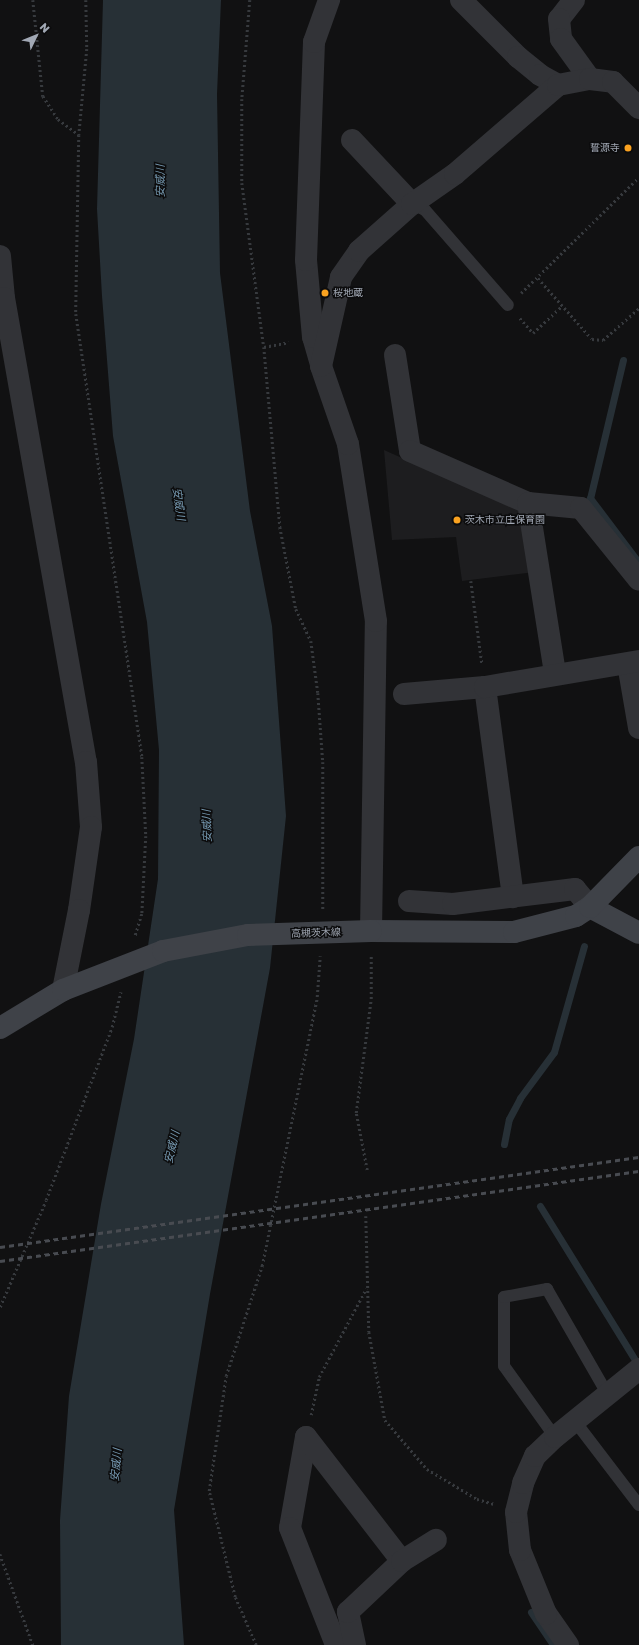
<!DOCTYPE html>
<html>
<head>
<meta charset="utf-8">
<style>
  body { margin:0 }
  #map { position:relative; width:639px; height:1645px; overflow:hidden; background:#111112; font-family:"Golos Text","Noto Sans JP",sans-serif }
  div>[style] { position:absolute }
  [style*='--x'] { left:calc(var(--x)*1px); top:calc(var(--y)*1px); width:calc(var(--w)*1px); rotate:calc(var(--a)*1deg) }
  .built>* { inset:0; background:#1d1d1f }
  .water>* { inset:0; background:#273036 }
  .stream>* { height:7px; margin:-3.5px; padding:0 3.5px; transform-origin:3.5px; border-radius:3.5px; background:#273036 }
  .path>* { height:2.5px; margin-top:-1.25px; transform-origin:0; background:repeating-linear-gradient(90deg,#373a3e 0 2px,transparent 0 5px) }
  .lane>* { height:12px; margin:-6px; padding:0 6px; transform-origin:6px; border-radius:6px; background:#323337 }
  .street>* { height:22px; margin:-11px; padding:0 11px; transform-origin:11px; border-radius:11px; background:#323337 }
  .secondary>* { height:22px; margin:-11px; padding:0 11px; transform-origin:11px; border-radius:11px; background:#3f4248 }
  .rail>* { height:3px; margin-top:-1.5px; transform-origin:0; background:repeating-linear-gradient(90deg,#484b51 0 5px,transparent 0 9px) }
  .secondary-bridge>* { height:22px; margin:-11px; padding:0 11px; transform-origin:11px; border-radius:11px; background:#3f4248 }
  .dots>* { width:11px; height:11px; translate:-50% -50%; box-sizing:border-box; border:2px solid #0c0c0d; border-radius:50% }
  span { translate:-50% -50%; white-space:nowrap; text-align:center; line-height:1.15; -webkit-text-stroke:3px #0c0c0d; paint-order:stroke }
  .poi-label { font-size:10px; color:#a1a8b4 }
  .right { translate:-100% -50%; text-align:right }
  .left { translate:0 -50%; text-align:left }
  .street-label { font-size:10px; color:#a1a8b4 }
  .water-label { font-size:11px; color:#7699b1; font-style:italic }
  .north { position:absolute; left:16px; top:16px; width:40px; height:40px; -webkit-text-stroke:3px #0c0c0d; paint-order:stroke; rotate:47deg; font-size:11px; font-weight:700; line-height:16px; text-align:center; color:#a1a8b4 }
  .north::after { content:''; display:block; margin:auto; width:14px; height:18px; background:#a1a8b4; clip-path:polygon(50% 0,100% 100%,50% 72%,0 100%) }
</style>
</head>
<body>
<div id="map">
  <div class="built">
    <div style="clip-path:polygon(384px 450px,523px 512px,535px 572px,462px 581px,456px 537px,392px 540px)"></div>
  </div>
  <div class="water">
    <div style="clip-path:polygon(103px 0,221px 0,217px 94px,220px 273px,250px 511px,272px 626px,286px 816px,270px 968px,210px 1294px,174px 1510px,184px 1645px,61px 1645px,60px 1520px,69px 1396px,101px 1204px,134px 1039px,158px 879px,159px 750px,147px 622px,113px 436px,102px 296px,97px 209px)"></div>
  </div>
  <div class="stream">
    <div style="--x:623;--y:360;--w:142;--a:103.4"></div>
    <div style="--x:590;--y:498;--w:81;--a:53"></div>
    <div style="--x:504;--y:1144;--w:25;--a:-79"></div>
    <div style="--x:509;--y:1119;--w:24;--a:-62"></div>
    <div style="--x:520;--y:1098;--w:57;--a:-53.5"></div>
    <div style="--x:554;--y:1052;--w:110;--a:-74.2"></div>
    <div style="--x:540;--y:1206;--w:179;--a:58.3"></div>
    <div style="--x:531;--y:1612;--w:40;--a:56"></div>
  </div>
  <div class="path">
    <div style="--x:33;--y:0;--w:97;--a:84.1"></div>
    <div style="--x:43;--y:96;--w:27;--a:57"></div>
    <div style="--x:58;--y:119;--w:26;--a:37"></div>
    <div style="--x:86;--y:0;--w:49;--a:88.8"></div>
    <div style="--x:87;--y:49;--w:86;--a:95.3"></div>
    <div style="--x:79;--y:135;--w:179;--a:91"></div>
    <div style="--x:76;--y:314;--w:448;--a:81.5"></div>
    <div style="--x:142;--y:757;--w:79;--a:87.1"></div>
    <div style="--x:146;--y:836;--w:78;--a:92.9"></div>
    <div style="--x:142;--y:914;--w:24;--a:107"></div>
    <div style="--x:250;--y:0;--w:99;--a:94.6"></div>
    <div style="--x:242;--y:99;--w:84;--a:90"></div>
    <div style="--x:242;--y:183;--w:165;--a:82.4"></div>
    <div style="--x:264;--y:347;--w:181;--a:84.9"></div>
    <div style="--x:280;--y:527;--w:84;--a:79"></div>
    <div style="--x:296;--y:609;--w:35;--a:65"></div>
    <div style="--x:311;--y:641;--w:52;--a:82.3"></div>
    <div style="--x:318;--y:693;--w:69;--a:85.9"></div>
    <div style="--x:323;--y:762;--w:147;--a:90"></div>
    <div style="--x:538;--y:278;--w:81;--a:48.5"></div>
    <div style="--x:592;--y:339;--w:11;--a:5"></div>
    <div style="--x:603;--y:340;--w:48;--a:-41.6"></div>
    <div style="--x:521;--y:293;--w:165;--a:-44.5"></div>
    <div style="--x:520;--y:318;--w:20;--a:49"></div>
    <div style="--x:533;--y:333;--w:40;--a:-43"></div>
    <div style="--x:264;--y:347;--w:25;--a:-11"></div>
    <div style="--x:471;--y:581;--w:83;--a:82.4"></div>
    <div style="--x:367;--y:1170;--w:58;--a:-100.9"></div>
    <div style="--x:356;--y:1113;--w:115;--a:-82.5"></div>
    <div style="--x:371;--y:999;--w:44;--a:-90"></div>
    <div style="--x:366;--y:1216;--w:116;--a:88.5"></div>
    <div style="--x:369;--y:1332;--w:89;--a:79.7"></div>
    <div style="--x:385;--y:1420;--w:65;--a:49.4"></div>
    <div style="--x:427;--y:1469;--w:58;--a:31"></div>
    <div style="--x:477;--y:1499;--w:18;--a:16"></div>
    <div style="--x:0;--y:1307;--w:116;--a:-66.7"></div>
    <div style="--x:46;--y:1200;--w:185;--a:-69.1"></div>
    <div style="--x:112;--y:1027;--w:36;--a:-76"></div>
    <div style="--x:311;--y:1415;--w:39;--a:-78"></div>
    <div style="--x:319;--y:1377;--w:100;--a:-61.9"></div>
    <div style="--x:0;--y:1554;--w:97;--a:70.1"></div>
    <div style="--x:256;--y:1645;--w:52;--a:-113.6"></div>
    <div style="--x:235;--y:1597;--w:109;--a:-103.8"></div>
    <div style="--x:209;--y:1491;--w:116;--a:-81.6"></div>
    <div style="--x:226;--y:1376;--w:116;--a:-71.9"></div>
    <div style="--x:262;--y:1266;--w:275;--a:-78.4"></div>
    <div style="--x:317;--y:997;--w:41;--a:-85.8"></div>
  </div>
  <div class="lane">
    <div style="--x:412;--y:204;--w:14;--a:25"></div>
    <div style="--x:425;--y:210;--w:126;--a:48.9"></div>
    <div style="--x:574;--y:1420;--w:107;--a:52.6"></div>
    <div style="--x:555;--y:1437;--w:87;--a:-125.7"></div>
    <div style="--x:504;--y:1366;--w:69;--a:-90"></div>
    <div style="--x:504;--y:1297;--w:44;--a:-10.5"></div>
    <div style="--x:547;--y:1289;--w:122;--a:60.1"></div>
  </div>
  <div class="street">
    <div style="--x:461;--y:0;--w:81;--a:45"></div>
    <div style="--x:518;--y:57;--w:28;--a:39"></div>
    <div style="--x:540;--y:75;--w:21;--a:29"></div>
    <div style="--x:574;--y:0;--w:24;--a:128"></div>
    <div style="--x:559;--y:19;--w:20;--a:84"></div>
    <div style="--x:561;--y:39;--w:49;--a:54.1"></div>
    <div style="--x:352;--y:140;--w:88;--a:46.8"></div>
    <div style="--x:0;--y:256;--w:42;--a:84.6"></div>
    <div style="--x:4;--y:298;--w:471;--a:80"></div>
    <div style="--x:86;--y:762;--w:65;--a:85.6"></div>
    <div style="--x:91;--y:827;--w:84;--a:98.2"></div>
    <div style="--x:79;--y:910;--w:82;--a:101.3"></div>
    <div style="--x:395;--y:355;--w:97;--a:81.1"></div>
    <div style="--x:410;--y:451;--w:129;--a:23.8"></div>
    <div style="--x:320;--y:361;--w:25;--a:-106"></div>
    <div style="--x:313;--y:337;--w:77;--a:-95.2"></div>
    <div style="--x:306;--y:260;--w:218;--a:-87.9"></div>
    <div style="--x:314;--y:42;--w:45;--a:-70.3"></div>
    <div style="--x:628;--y:664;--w:65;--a:80.2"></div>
    <div style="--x:555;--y:673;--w:172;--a:-99"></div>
    <div style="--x:528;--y:503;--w:53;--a:5.4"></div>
    <div style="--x:581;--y:508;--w:92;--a:51.1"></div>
    <div style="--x:485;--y:687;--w:212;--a:82.4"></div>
    <div style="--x:404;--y:694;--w:81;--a:-4.9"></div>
    <div style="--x:485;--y:687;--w:156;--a:-9.6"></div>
    <div style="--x:409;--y:901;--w:44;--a:3.9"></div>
    <div style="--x:453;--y:904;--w:123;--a:-7"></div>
    <div style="--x:575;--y:889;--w:23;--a:50"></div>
    <div style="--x:371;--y:931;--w:310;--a:-89.1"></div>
    <div style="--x:376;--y:621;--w:179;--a:-99"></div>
    <div style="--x:348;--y:444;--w:83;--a:-109.1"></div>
    <div style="--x:321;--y:366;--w:91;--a:-77.3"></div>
    <div style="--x:341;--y:277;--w:32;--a:-55"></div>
    <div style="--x:359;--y:251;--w:71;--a:-41.6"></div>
    <div style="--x:412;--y:204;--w:52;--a:-34.9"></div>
    <div style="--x:455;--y:174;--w:136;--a:-40.8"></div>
    <div style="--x:558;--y:85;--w:33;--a:-11"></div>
    <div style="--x:590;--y:79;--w:23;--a:7"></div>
    <div style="--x:613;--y:82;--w:37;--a:45"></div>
    <div style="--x:306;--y:1437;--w:92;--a:100"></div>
    <div style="--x:290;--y:1528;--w:126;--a:68.5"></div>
    <div style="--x:306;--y:1437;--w:157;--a:52.3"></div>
    <div style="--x:355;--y:1645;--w:34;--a:-102"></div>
    <div style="--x:348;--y:1612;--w:74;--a:-43.4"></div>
    <div style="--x:402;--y:1561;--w:40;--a:-32"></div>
    <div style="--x:568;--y:1645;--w:38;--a:-125"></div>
    <div style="--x:546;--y:1614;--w:69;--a:-112.1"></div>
    <div style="--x:520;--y:1550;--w:38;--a:-96"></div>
    <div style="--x:516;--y:1512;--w:30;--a:-76"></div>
    <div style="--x:523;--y:1483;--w:30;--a:-66"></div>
    <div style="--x:535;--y:1456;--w:28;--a:-44"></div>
    <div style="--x:555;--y:1437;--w:108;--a:-39"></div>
  </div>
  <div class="secondary">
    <div style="--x:590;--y:907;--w:55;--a:28"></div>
    <div style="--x:371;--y:931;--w:143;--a:0.4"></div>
    <div style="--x:514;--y:932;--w:64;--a:-14.5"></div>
    <div style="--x:576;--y:916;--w:17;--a:-33"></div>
    <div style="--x:590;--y:907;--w:70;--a:-45.6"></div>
    <div style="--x:0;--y:1028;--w:74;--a:-31.1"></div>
  </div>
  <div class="rail">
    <div style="--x:0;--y:1247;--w:645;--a:-8.02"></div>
    <div style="--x:0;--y:1261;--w:645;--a:-8.02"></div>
  </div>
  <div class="secondary-bridge">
    <div style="--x:63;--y:990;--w:107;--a:-21.3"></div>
    <div style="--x:163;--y:951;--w:86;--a:-10.7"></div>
    <div style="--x:248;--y:935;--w:123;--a:-1.9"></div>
  </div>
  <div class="dots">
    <div style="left:628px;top:148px;background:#faa220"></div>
    <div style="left:325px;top:293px;background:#faa220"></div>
    <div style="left:457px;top:520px;background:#faa220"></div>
  </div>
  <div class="poi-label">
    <span class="right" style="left:620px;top:148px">誓源寺</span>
    <span class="left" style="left:333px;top:293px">桜地蔵</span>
    <span class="left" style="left:465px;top:520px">茨木市立庄保育園</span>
  </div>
  <div class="street-label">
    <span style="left:316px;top:933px;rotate:-2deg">高槻茨木線</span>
  </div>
  <div class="water-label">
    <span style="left:160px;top:181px;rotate:-90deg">安威川</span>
    <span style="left:179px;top:504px;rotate:82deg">安威川</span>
    <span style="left:207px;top:826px;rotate:-92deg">安威川</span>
    <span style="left:172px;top:1147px;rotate:-77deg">安威川</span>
    <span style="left:116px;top:1465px;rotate:-85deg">安威川</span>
  </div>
  <div class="north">N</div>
</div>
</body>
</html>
